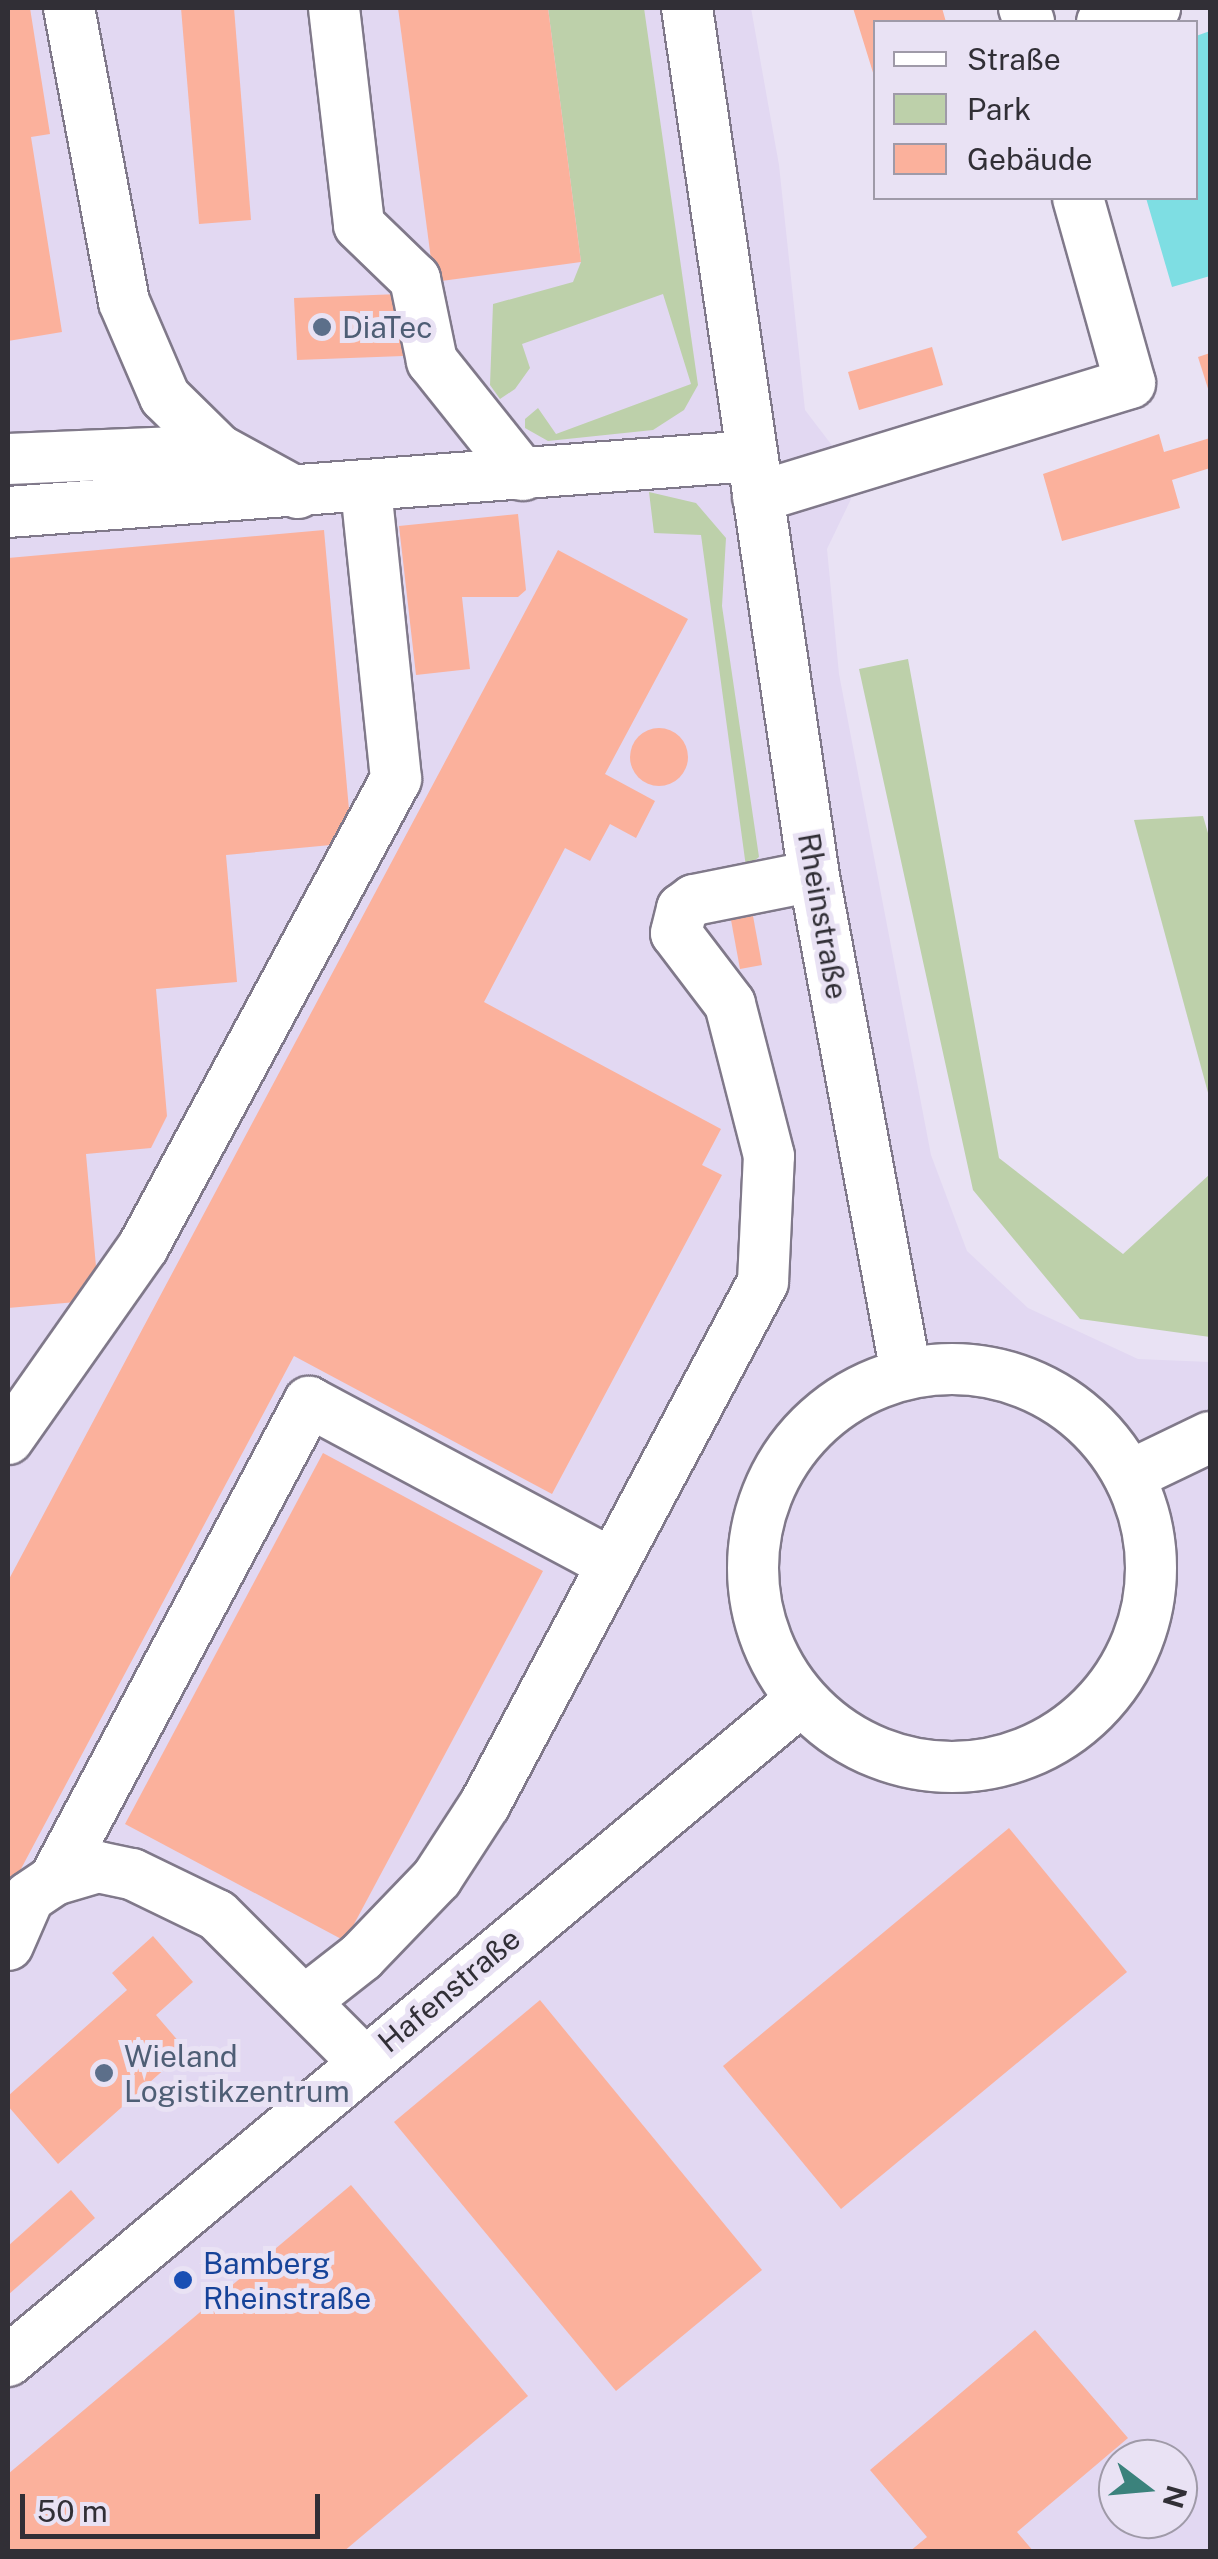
<!DOCTYPE html>
<html>
<head>
<meta charset="utf-8">
<style>
  body { margin:0 }
  #map { position:relative; width:1218px; height:2559px; overflow:hidden; background:#e9e2f4; font-family:"Public Sans",sans-serif }
  div>[style] { position:absolute }
  [style*='--x'] { left:calc(var(--x)*1px); top:calc(var(--y)*1px); width:calc(var(--w)*1px); rotate:calc(var(--a)*1deg) }
  .built>* { inset:0; background:#e2d8f2 }
  .green>* { inset:0; background:#bdd0aa }
  .water>* { inset:0; background:#7edee3 }
  .building>* { inset:0; background:#fbb19c }
  .round { border-radius:50% }
  .roads { filter:drop-shadow(2px 0 #80798a) drop-shadow(-2px 0 #80798a) drop-shadow(0 2px #80798a) drop-shadow(0 -2px #80798a) }
  .minor>* { height:50px; margin:-25px; padding:0 25px; transform-origin:25px; border-radius:25px; background:#fff }
  .minor>.ring { margin:-25px; padding:0; box-sizing:content-box; background:none; border:50px solid #fff; border-radius:50% }
  .dots>* { width:28px; height:28px; translate:-50% -50%; box-sizing:border-box; border:5px solid #e9e2f4; border-radius:50% }
  span { translate:-50% -50%; white-space:nowrap; text-align:center; line-height:1.15; -webkit-text-stroke:10px #e9e2f4; paint-order:stroke }
  .service-label { font-size:30px; color:#4e5e75 }
  .left { translate:0 -50%; text-align:left }
  .street-label { font-size:30px; color:#312f36 }
  .transit-label { font-size:30px; color:#164399 }
  .frame { position:absolute; inset:0; border:10px solid #312f36; pointer-events:none }
  .legend { position:absolute; left:873px; top:20px; width:325px; height:180px; box-sizing:border-box; background:#e9e2f4; border:2px solid #9f9aa8; margin:0; padding:12px 18px; list-style:none; font-size:30px; color:#312f36 }
  .legend li { display:flex; align-items:center; gap:20px; height:50px }
  .legend b { width:50px; border:2px solid #9f9aa8 }
  .north { position:absolute; left:1098px; top:2439px; width:100px; height:100px; box-sizing:border-box; background:#e9e2f4; border:2px solid #9f9aa8; border-radius:50%; rotate:106deg; font-size:28px; font-weight:700; line-height:40px; text-align:center; color:#312f36 }
  .north::after { content:''; display:block; margin:auto; width:35px; height:45px; background:#3b827c; clip-path:polygon(50% 0,100% 100%,50% 72%,0 100%) }
  .scale { position:absolute; left:20px; top:2494px; width:300px; height:45px; box-sizing:border-box; border:5px solid #312f36; border-top:0; padding-left:12px; font-size:30px; line-height:35px; white-space:nowrap; color:#312f36; -webkit-text-stroke:8px #e9e2f4; paint-order:stroke }
</style>
</head>
<body>
<div id="map">
  <div class="built">
    <div style="clip-path:polygon(evenodd,8px 8px,751px 8px,779px 165px,805px 410px,837px 452px,851px 499px,827px 549px,839px 674px,931px 1155px,967px 1251px,1028px 1308px,1138px 1359px,1210px 1362px,1210px 2551px,8px 2552px,8px 8px,1118px 2459px,1178px 2459px,1178px 2519px,1118px 2519px,1118px 2459px)"></div>
  </div>
  <div class="green">
    <div style="clip-path:polygon(548px 8px,644px 8px,698px 385px,684px 410px,653px 430px,548px 441px,525px 428px,525px 419px,538px 408px,556px 434px,691px 384px,663px 294px,522px 344px,530px 368px,515px 389px,500px 399px,490px 385px,493px 304px,573px 282px,581px 262px)"></div>
    <div style="clip-path:polygon(649px 492px,696px 503px,726px 538px,722px 606px,759px 857px,746px 867px,701px 535px,654px 533px)"></div>
    <div style="clip-path:polygon(908px 659px,999px 1158px,1123px 1254px,1210px 1174px,1210px 1337px,1080px 1319px,973px 1190px,859px 669px)"></div>
    <div style="clip-path:polygon(1203px 816px,1210px 840px,1210px 1100px,1134px 820px)"></div>
  </div>
  <div class="water">
    <div style="clip-path:polygon(1210px 31px,1210px 276px,1172px 287px,1146px 198px,1196px 198px,1196px 36px)"></div>
  </div>
  <div class="building">
    <div style="clip-path:polygon(8px 8px,30px 8px,50px 134px,31px 137px,62px 332px,8px 341px)"></div>
    <div style="clip-path:polygon(181px 8px,234px 8px,251px 220px,199px 224px)"></div>
    <div style="clip-path:polygon(398px 8px,548px 8px,581px 262px,434px 282px)"></div>
    <div style="clip-path:polygon(853px 8px,942px 8px,946px 22px,876px 22px,875px 79px)"></div>
    <div style="clip-path:polygon(400px 294px,403px 356px,297px 360px,294px 298px)"></div>
    <div style="clip-path:polygon(932px 347px,943px 385px,859px 410px,848px 372px)"></div>
    <div style="clip-path:polygon(1210px 353px,1210px 395px,1198px 357px)"></div>
    <div style="clip-path:polygon(1159px 434px,1164px 452px,1210px 438px,1210px 468px,1172px 480px,1180px 508px,1062px 541px,1043px 474px)"></div>
    <div style="clip-path:polygon(518px 514px,526px 590px,518px 597px,462px 597px,470px 669px,416px 675px,399px 526px)"></div>
    <div style="clip-path:polygon(324px 530px,352px 843px,226px 855px,237px 982px,156px 989px,167px 1116px,151px 1148px,86px 1154px,99px 1300px,8px 1308px,8px 558px)"></div>
    <div style="clip-path:polygon(558px 550px,688px 619px,605px 774px,655px 801px,636px 838px,610px 824px,590px 861px,565px 848px,484px 1002px,721px 1129px,702px 1165px,722px 1175px,552px 1494px,294px 1356px,14px 1882px,8px 1879px,8px 1581px)"></div>
    <div class="round" style="left:630px;top:728px;width:58px;height:58px"></div>
    <div style="clip-path:polygon(753px 916px,762px 965px,740px 969px,731px 920px)"></div>
    <div style="clip-path:polygon(323px 1453px,543px 1571px,345px 1941px,125px 1824px)"></div>
    <div style="clip-path:polygon(1009px 1828px,1127px 1972px,841px 2209px,723px 2066px)"></div>
    <div style="clip-path:polygon(153px 1936px,193px 1982px,156px 2015px,186px 2050px,58px 2164px,8px 2106px,8px 2096px,127px 1990px,112px 1973px)"></div>
    <div style="clip-path:polygon(540px 2000px,762px 2270px,616px 2391px,394px 2122px)"></div>
    <div style="clip-path:polygon(351px 2185px,528px 2396px,343px 2552px,8px 2552px,8px 2474px)"></div>
    <div style="clip-path:polygon(71px 2190px,95px 2218px,8px 2295px,8px 2246px)"></div>
    <div style="clip-path:polygon(1035px 2330px,1128px 2438px,1017px 2532px,1034px 2552px,909px 2552px,927px 2537px,870px 2470px)"></div>
  </div>
  <div class="roads">
    <div class="minor">
      <div style="--x:69;--y:8;--w:299;--a:79.4"></div>
      <div style="--x:124;--y:302;--w:103;--a:66.7"></div>
      <div style="--x:165;--y:397;--w:76;--a:44.5"></div>
      <div style="--x:219;--y:450;--w:90;--a:28.6"></div>
      <div style="--x:334;--y:8;--w:218;--a:83.4"></div>
      <div style="--x:359;--y:225;--w:78;--a:44"></div>
      <div style="--x:415;--y:279;--w:84;--a:78.3"></div>
      <div style="--x:432;--y:361;--w:146;--a:51.4"></div>
      <div style="--x:687;--y:8;--w:877;--a:81.68"></div>
      <div style="--x:814;--y:876;--w:505;--a:79.51"></div>
      <div style="--x:1024;--y:8;--w:15;--a:70"></div>
      <div style="--x:1102;--y:22;--w:55;--a:-14.8"></div>
      <div style="--x:8;--y:459;--w:211;--a:-2.4"></div>
      <div style="--x:758;--y:497;--w:389;--a:-17"></div>
      <div style="--x:1130;--y:383;--w:192;--a:-105.7"></div>
      <div style="--x:8;--y:512;--w:745;--a:-4.31"></div>
      <div class="ring" style="left:753px;top:1369px;width:348px;height:348px"></div>
      <div style="--x:8;--y:1439;--w:235;--a:-54.9"></div>
      <div style="--x:143;--y:1247;--w:532;--a:-61.6"></div>
      <div style="--x:396;--y:779;--w:293;--a:-95.9"></div>
      <div style="--x:1129;--y:1476;--w:90;--a:-25.7"></div>
      <div style="--x:54;--y:1880;--w:542;--a:-61.92"></div>
      <div style="--x:309;--y:1402;--w:344;--a:28.1"></div>
      <div style="--x:8;--y:1945;--w:52;--a:-66.4"></div>
      <div style="--x:29;--y:1897;--w:30;--a:-34"></div>
      <div style="--x:54;--y:1880;--w:46;--a:-16.5"></div>
      <div style="--x:98;--y:1867;--w:35;--a:12"></div>
      <div style="--x:132;--y:1874;--w:94;--a:25.8"></div>
      <div style="--x:217;--y:1915;--w:206;--a:45"></div>
      <div style="--x:306;--y:2000;--w:70;--a:-38"></div>
      <div style="--x:361;--y:1957;--w:110;--a:-46.1"></div>
      <div style="--x:437;--y:1878;--w:88;--a:-57"></div>
      <div style="--x:485;--y:1804;--w:591;--a:-61.96"></div>
      <div style="--x:763;--y:1282;--w:126;--a:-87.3"></div>
      <div style="--x:769;--y:1156;--w:157;--a:-104.4"></div>
      <div style="--x:730;--y:1004;--w:89;--a:-127.3"></div>
      <div style="--x:676;--y:933;--w:25;--a:-76"></div>
      <div style="--x:682;--y:909;--w:15;--a:-37"></div>
      <div style="--x:694;--y:900;--w:122;--a:-11.3"></div>
      <div style="--x:8;--y:2361;--w:1032;--a:-39.81"></div>
    </div>
  </div>
  <div class="dots">
    <div style="left:322px;top:327px;background:#5c6f8a"></div>
    <div style="left:104px;top:2073px;background:#5c6f8a"></div>
    <div style="left:183px;top:2280px;background:#1a4fb4"></div>
  </div>
  <div class="service-label">
    <span class="left" style="left:342px;top:327px">DiaTec</span>
    <span class="left" style="left:124px;top:2073px">Wieland<br>Logistikzentrum</span>
  </div>
  <div class="street-label">
    <span style="left:823px;top:916px;rotate:80deg">Rheinstraße</span>
    <span style="left:449px;top:1990px;rotate:-40deg">Hafenstraße</span>
  </div>
  <div class="transit-label">
    <span class="left" style="left:203px;top:2280px">Bamberg<br>Rheinstraße</span>
  </div>
  <div class="frame"></div>
  <ul class="legend">
  <li><b style="height:12px;background:#fff"></b>Straße</li>
  <li><b style="height:28px;background:#bdd0aa"></b>Park</li>
  <li><b style="height:28px;background:#fbb19c"></b>Gebäude</li>
  </ul>
  <div class="north">N</div>
  <div class="scale">50 m</div>
</div>
</body>
</html>
